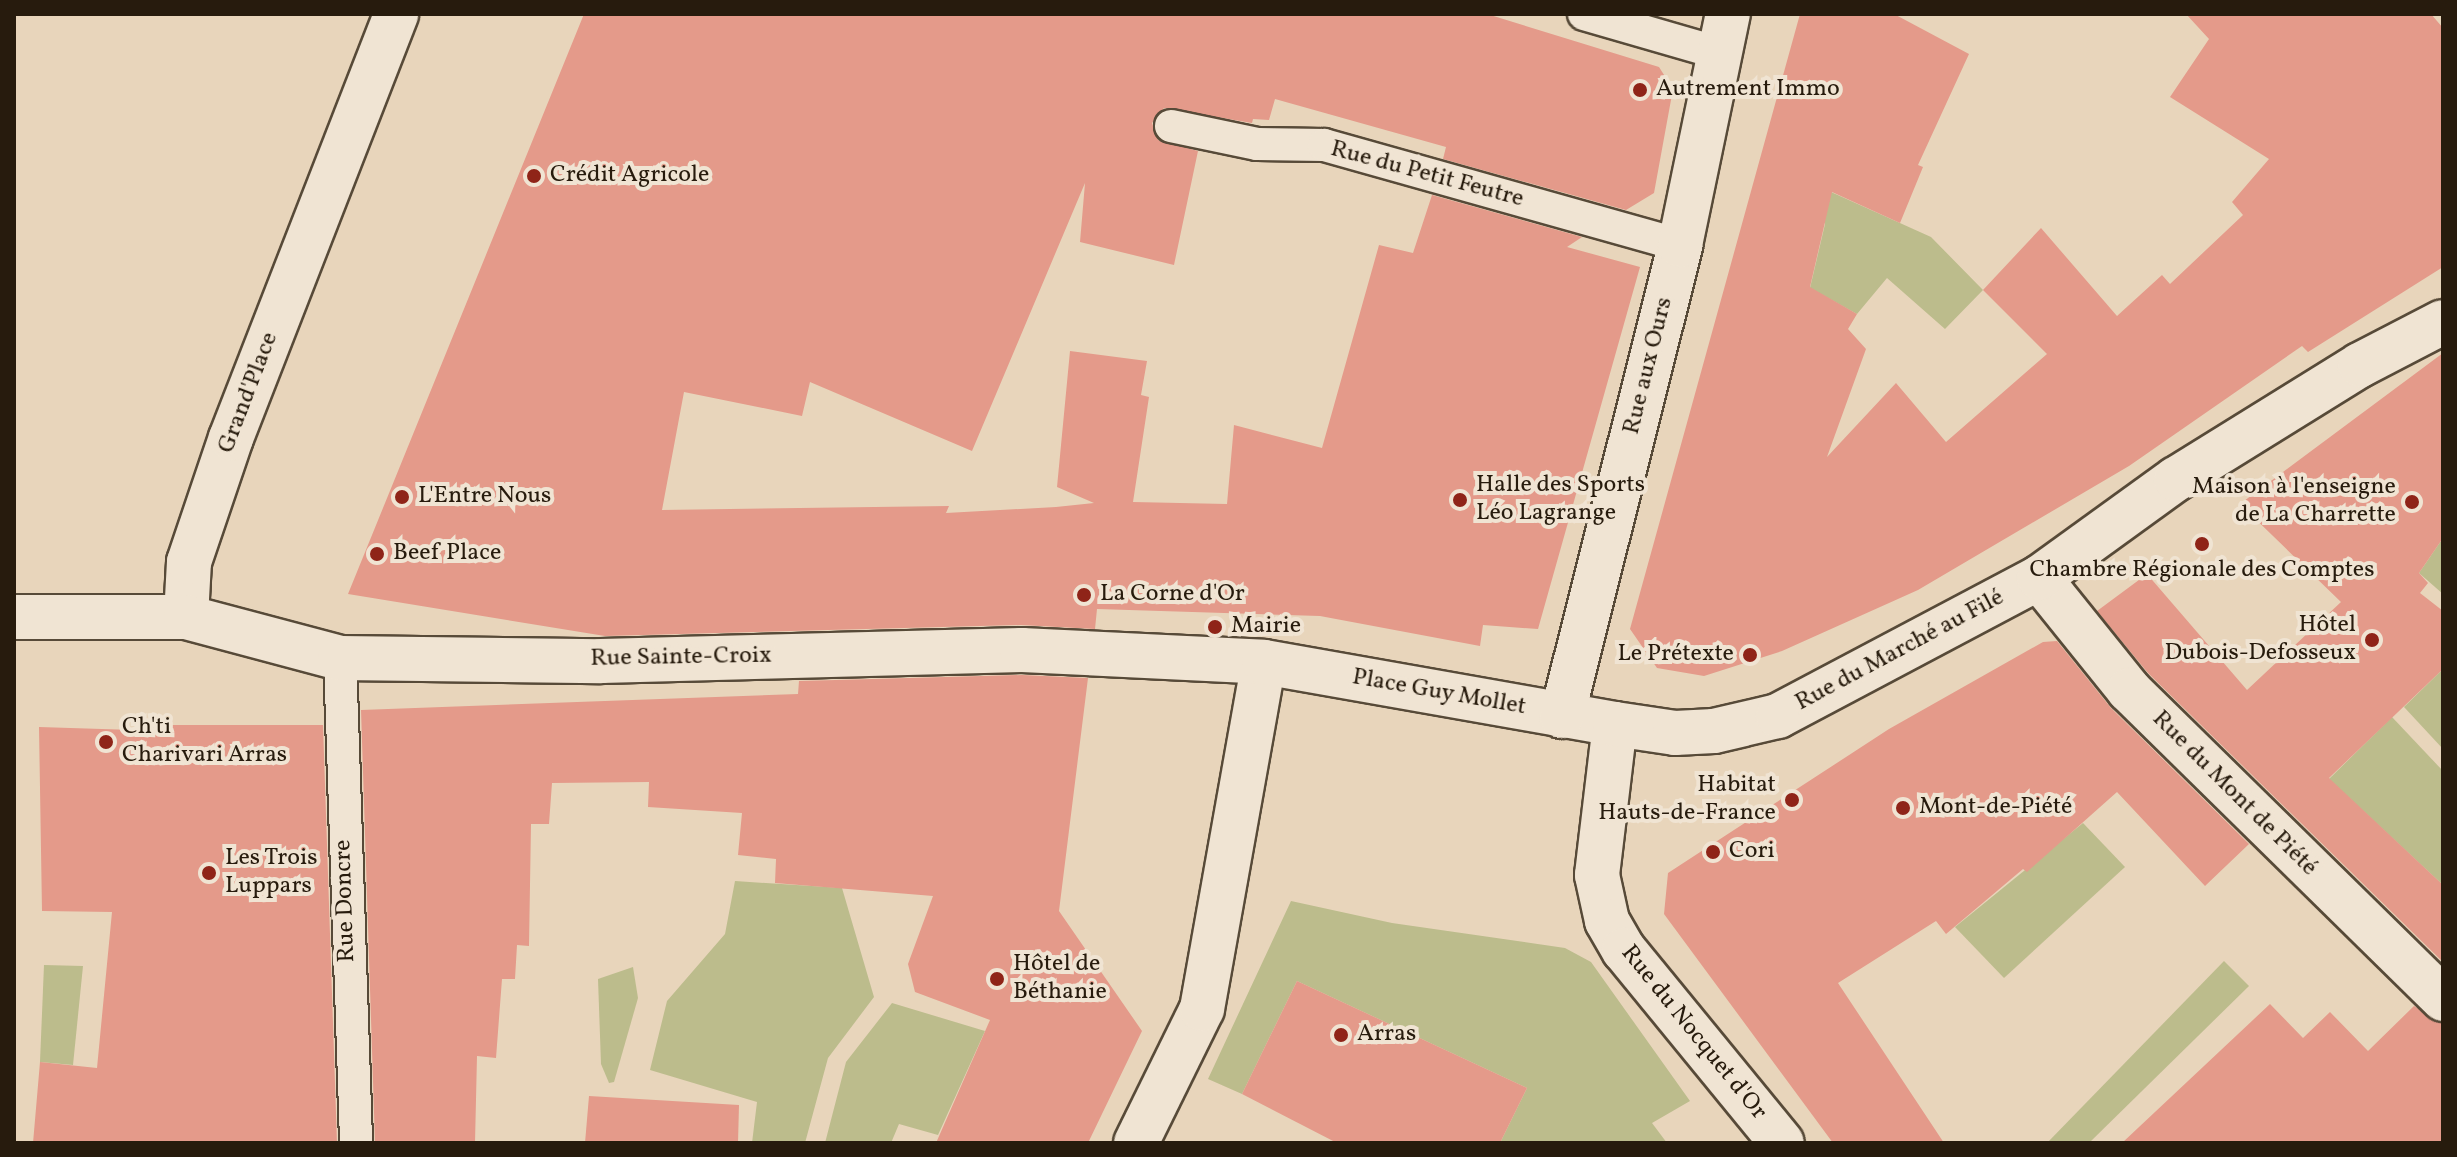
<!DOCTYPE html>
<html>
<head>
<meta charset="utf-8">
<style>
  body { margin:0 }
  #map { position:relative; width:2457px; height:1157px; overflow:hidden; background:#e8d5bb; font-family:Vollkorn,serif }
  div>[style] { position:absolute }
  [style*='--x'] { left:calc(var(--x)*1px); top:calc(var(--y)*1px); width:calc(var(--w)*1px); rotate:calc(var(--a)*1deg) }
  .green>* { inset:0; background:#bcbc8c }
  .building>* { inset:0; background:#e49a8a }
  .roads { filter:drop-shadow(2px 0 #574a38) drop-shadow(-2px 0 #574a38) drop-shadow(0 2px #574a38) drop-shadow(0 -2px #574a38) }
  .service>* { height:32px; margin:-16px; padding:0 16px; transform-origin:16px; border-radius:16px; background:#f0e4d3 }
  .minor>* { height:44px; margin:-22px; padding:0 22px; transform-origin:22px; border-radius:22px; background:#f0e4d3 }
  .tertiary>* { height:44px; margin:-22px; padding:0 22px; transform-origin:22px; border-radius:22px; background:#f0e4d3 }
  .dots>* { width:22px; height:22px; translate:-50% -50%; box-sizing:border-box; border:4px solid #f0e4d3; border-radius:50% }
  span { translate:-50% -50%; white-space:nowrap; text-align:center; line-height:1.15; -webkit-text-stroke:8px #f0e4d3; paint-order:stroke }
  .poi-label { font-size:24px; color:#271b0d }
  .left { translate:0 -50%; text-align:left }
  .right { translate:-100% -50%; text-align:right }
  .street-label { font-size:24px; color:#271b0d }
  .frame { position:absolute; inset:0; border:16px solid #271b0d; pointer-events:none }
</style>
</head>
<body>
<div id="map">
  <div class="green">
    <div style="clip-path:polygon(1811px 183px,1931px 237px,1983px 290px,1945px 329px,1887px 278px,1857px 314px,1810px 288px,1825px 224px)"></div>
    <div style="clip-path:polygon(2443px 538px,2443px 594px,2419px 573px)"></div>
    <div style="clip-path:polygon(2443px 669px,2443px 749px,2404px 707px)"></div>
    <div style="clip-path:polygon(2392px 717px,2443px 771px,2443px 885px,2329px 779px)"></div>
    <div style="clip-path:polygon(2083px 823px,2125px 867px,2004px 978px,1955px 927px)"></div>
    <div style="clip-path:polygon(735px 881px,842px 888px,874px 997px,828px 1058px,805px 1143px,752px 1143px,757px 1102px,650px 1070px,667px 1001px,725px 934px)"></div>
    <div style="clip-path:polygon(1291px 901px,1392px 923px,1565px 948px,1591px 962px,1690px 1101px,1652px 1123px,1667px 1143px,1500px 1143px,1527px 1088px,1297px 981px,1242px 1094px,1208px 1079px)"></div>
    <div style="clip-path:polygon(2224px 961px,2249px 986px,2089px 1143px,2047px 1143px)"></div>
    <div style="clip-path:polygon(44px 965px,83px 966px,73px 1065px,40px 1062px)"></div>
    <div style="clip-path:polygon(633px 967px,638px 998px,614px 1082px,609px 1083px,601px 1064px,598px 979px)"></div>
    <div style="clip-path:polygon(892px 1003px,985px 1031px,938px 1135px,899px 1124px,891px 1143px,825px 1143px,846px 1062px)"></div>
  </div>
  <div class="building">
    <div style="clip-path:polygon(584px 14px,1487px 14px,1659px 67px,1673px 89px,1654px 193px,1626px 210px,1443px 159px,1446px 147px,1275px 99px,1269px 120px,1253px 119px,1252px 123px,1164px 108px,1152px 123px,1158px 140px,1198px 151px,1174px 265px,1080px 242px,1085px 183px,972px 451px,810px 382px,802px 416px,684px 392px,662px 510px,949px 506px,946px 513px,1056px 507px,1094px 503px,1057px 487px,1070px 351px,1147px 361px,1141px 395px,1149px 397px,1133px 502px,1227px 504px,1234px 425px,1322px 448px,1379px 245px,1413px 253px,1432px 195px,1582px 237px,1567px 247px,1640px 267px,1538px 629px,1483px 625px,1480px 646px,1320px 616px,1097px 609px,1095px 629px,1021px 625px,605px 636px,348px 594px)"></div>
    <div style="clip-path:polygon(1800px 14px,1894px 14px,1969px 54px,1918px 165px,1923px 167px,1900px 223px,1832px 192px,1810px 287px,1857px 314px,1848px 329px,1866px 349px,1827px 457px,1896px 383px,1946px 442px,2047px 354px,1983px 290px,2041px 228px,2117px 316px,2162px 275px,2170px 284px,2243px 215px,2232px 202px,2269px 159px,2170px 97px,2209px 39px,2186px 14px,2431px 14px,2443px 28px,2443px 267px,2308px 352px,2302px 346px,2129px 466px,1918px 590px,1782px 651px,1704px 676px,1657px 668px,1630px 629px)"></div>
    <div style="clip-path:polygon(2443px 353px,2443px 538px,2419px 573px,2428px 583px,2420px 593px,2443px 611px,2443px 669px,2329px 778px,2443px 885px,2443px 962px,2148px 673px,2097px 611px,2147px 574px,2247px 690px,2341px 602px,2240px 504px)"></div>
    <div style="clip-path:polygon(2057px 641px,2111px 708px,2249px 844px,2205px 886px,2117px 792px,2027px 872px,2023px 869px,1946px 934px,1936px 921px,1838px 983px,1944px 1143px,1833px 1143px,1664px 914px,1668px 873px,1889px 729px,2043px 642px)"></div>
    <div style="clip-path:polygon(1022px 675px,1088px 678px,1059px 911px,1142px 1031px,1088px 1143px,936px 1143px,990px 1020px,915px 992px,908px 964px,933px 896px,775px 883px,776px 859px,738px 855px,742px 813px,648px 807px,649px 782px,552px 783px,549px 824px,531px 824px,529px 946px,517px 945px,515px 979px,502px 979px,496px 1058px,477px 1056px,475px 1143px,375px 1143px,361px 710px,798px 694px,799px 681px)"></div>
    <div style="clip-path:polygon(166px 725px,323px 725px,337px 1143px,33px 1143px,40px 1062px,97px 1068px,112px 912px,42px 911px,39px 727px,165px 731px)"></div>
    <div style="clip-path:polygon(1297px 981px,1527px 1088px,1500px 1143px,1337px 1143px,1242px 1094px)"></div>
    <div style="clip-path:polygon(2270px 1004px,2303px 1038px,2330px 1012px,2368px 1051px,2414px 1006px,2443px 1023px,2443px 1143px,2122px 1143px)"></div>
    <div style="clip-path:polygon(589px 1096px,739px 1105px,738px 1143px,585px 1143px)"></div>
  </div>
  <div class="roads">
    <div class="service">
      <div style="--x:1584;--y:14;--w:141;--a:16.1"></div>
      <div style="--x:1171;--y:126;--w:88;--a:11.8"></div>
      <div style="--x:1257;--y:144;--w:67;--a:0.9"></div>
      <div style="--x:1324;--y:145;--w:370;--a:15.7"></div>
      <div style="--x:340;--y:658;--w:485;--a:88.1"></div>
    </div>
    <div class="minor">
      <div style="--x:2039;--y:578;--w:144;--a:51.2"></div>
      <div style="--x:2129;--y:690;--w:441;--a:44.5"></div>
      <div style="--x:186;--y:617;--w:55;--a:-86.9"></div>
      <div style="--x:189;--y:562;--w:131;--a:-71.3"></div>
      <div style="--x:231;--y:438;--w:455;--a:-68.7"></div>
      <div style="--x:1615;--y:724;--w:152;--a:96.8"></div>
      <div style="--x:1597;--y:875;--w:47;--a:77.7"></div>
      <div style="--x:1607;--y:921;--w:34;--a:60"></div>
      <div style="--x:1624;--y:950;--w:249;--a:50.7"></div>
      <div style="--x:1136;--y:1143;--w:149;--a:-63.8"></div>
      <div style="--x:1202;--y:1009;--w:352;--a:-79.9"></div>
    </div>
    <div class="tertiary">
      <div style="--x:14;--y:617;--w:172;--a:0"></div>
      <div style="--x:186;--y:617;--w:159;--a:14.9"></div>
      <div style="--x:340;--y:658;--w:261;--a:0.7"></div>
      <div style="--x:601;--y:661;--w:421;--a:-1.5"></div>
      <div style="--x:1022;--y:650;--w:242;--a:2.8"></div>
      <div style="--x:1264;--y:662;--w:356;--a:10"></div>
      <div style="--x:1615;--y:724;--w:61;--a:8.5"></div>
      <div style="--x:1675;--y:733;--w:39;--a:-3"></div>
      <div style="--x:1714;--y:731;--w:66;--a:-13.2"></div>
      <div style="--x:1778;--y:716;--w:295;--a:-27.9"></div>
      <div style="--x:2039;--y:578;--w:169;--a:-35.9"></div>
      <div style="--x:2176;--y:479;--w:216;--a:-31.8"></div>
      <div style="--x:2360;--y:365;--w:93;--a:-27.4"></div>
      <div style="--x:1562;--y:716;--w:486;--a:-75.9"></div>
      <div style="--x:1680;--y:245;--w:236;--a:-78.3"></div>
    </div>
  </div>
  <div class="dots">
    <div style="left:1640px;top:90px;background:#8f2418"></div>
    <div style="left:534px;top:176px;background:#8f2418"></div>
    <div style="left:402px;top:497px;background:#8f2418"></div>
    <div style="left:1460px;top:500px;background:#8f2418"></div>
    <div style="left:2412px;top:502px;background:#8f2418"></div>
    <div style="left:2202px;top:544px;background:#8f2418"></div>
    <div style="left:377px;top:554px;background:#8f2418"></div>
    <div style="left:1084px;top:595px;background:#8f2418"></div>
    <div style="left:1215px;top:627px;background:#8f2418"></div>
    <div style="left:2372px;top:640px;background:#8f2418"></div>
    <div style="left:1750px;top:655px;background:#8f2418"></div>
    <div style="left:106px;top:742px;background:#8f2418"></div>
    <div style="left:1792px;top:800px;background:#8f2418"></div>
    <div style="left:1903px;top:808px;background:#8f2418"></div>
    <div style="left:1713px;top:852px;background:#8f2418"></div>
    <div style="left:209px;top:873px;background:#8f2418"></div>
    <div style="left:997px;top:979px;background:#8f2418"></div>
    <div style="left:1341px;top:1035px;background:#8f2418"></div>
  </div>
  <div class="poi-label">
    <span class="left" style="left:1656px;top:90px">Autrement Immo</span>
    <span class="left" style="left:550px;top:176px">Crédit Agricole</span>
    <span class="left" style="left:1476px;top:500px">Halle des Sports<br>Léo Lagrange</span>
    <span class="right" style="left:2396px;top:502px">Maison à l'enseigne<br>de La Charrette</span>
    <span class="left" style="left:418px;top:497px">L'Entre Nous</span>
    <span class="left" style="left:393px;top:554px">Beef Place</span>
    <span style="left:2202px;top:571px">Chambre Régionale des Comptes</span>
    <span class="left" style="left:1100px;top:595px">La Corne d'Or</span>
    <span class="right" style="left:2356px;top:640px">Hôtel<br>Dubois-Defosseux</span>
    <span class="left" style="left:1231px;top:627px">Mairie</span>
    <span class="right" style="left:1734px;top:655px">Le Prétexte</span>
    <span class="left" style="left:122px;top:742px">Ch'ti<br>Charivari Arras</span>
    <span class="right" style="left:1776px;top:800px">Habitat<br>Hauts-de-France</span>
    <span class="left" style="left:1919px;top:808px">Mont-de-Piété</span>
    <span class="left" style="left:1729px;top:852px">Cori</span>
    <span class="left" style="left:225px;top:873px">Les Trois<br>Luppars</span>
    <span class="left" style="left:1013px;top:979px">Hôtel de<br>Béthanie</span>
    <span class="left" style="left:1357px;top:1035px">Arras</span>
  </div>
  <div class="street-label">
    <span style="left:1427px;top:175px;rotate:15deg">Rue du Petit Feutre</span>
    <span style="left:1649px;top:366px;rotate:-76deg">Rue aux Ours</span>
    <span style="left:249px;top:393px;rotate:-69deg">Grand'Place</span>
    <span style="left:1900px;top:651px;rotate:-28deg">Rue du Marché au Filé</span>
    <span style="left:681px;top:658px;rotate:-1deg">Rue Sainte-Croix</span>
    <span style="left:1439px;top:693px;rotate:10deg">Place Guy Mollet</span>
    <span style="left:2234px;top:794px;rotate:45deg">Rue du Mont de Piété</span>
    <span style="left:346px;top:901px;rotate:-92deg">Rue Doncre</span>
    <span style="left:1693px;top:1033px;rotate:51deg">Rue du Nocquet d'Or</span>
  </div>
  <div class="frame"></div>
</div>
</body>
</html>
